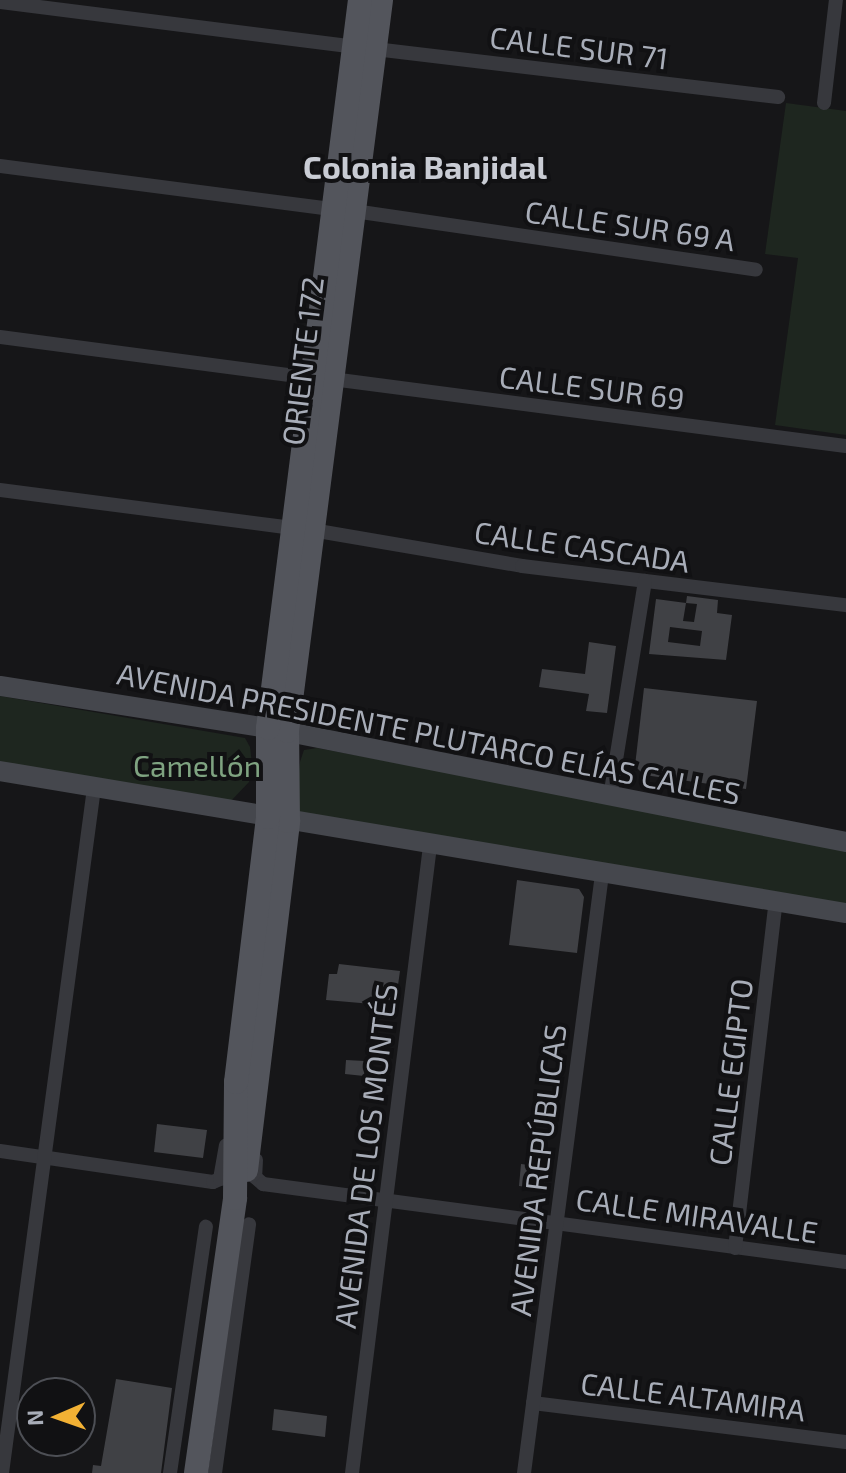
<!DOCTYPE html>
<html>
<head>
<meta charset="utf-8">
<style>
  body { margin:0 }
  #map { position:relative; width:846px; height:1473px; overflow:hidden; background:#161618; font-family:"Exo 2",sans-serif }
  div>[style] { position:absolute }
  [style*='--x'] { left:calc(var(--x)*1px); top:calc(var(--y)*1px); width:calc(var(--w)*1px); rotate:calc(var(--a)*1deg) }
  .green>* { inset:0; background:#1e261f }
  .building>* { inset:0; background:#404145 }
  .minor>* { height:14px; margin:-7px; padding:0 7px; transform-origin:7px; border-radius:7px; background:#37383d }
  .secondary>* { height:20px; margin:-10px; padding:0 10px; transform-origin:10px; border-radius:10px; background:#45474d }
  .primary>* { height:24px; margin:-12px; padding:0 12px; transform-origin:12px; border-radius:12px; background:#53555c }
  span { translate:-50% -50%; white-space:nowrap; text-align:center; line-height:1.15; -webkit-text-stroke:8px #111113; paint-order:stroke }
  .street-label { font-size:30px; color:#a8adb8 }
  .park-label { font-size:30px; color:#7fa381 }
  .neighbourhood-label { font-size:32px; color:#c9ccd4; font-weight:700 }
  .north { position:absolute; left:16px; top:1377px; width:80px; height:80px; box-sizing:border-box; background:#111113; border:2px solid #4d4f55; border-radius:50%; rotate:268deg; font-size:22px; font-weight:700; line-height:32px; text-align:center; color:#a8adb8 }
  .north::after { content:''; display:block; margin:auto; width:28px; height:36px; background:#f2b134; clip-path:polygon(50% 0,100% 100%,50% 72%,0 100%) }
</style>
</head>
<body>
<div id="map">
  <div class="green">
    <div style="clip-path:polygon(786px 103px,846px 111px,846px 435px,775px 425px,798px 258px,765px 254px)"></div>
    <div style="clip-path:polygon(0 696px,245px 738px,250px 747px,253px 772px,249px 782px,229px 803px,0 766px)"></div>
    <div style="clip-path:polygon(317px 748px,846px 846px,846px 907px,299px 813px,296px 796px,300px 762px,304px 750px)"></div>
  </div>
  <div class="building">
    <div style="clip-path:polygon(evenodd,687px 596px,718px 600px,717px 613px,732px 615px,726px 660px,649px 654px,656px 599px,686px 603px,683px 621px,694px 622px,697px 604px,686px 603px,687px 596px,670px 627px,702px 631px,700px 646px,668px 642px,670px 627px)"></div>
    <div style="clip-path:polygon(589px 642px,616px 646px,607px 713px,586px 711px,589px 694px,539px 687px,542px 669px,585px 674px)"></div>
    <div style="clip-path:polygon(644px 688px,757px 701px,746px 789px,644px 775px,635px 766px)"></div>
    <div style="clip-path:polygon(517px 880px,579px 889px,584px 897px,577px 953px,509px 945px)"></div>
    <div style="clip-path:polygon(339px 964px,400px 971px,395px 1006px,326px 1000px,329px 974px,337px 974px)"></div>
    <div style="clip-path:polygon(346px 1060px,365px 1061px,364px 1076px,345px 1074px)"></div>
    <div style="clip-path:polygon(157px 1124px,207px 1130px,203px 1158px,154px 1152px)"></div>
    <div style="clip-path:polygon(521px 1164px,546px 1167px,544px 1189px,519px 1186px)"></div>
    <div style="clip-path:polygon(116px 1379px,172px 1388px,161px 1473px,92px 1473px,93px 1465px,101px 1466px)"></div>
    <div style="clip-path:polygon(274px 1409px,327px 1416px,325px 1437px,272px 1430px)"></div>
  </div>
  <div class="minor">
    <div style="--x:0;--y:2;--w:357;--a:7.2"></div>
    <div style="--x:375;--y:49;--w:406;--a:6.8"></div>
    <div style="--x:824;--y:103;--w:104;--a:-83.4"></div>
    <div style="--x:0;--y:166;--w:336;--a:7.4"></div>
    <div style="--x:354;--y:211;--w:406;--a:8.3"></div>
    <div style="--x:0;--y:337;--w:315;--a:7.5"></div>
    <div style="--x:332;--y:379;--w:518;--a:7.43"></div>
    <div style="--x:0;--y:490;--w:295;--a:7.4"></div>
    <div style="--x:312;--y:530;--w:213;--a:9.7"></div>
    <div style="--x:522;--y:566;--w:326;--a:6.9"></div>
    <div style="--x:610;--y:797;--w:219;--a:-80.8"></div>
    <div style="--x:0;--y:1151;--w:215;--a:8.3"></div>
    <div style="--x:213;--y:1182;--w:8;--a:-23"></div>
    <div style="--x:220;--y:1179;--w:34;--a:-80"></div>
    <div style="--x:256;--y:1160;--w:17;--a:93"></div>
    <div style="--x:255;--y:1177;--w:11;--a:41"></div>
    <div style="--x:263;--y:1184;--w:588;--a:7.62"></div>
    <div style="--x:735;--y:1248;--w:349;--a:-83.3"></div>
    <div style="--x:533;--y:1403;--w:315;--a:7.1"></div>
    <div style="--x:2;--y:1473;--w:691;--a:-82.35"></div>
    <div style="--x:170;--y:1473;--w:249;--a:-81.7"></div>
    <div style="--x:215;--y:1473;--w:251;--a:-82.2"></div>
    <div style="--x:352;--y:1473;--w:632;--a:-82.91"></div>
    <div style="--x:524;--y:1473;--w:604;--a:-82.58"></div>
  </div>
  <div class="secondary">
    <div style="--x:0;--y:686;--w:271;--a:8.9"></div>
    <div style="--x:268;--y:728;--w:589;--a:11.16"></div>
    <div style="--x:0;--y:771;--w:858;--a:9.53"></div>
  </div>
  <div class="primary">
    <div style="--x:246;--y:1170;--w:352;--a:-83.1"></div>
    <div style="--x:288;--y:821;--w:90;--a:-90.6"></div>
    <div style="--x:287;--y:731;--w:737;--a:-82.67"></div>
    <div style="--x:196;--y:1473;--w:278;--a:-81.9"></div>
    <div style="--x:235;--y:1198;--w:116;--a:-89.5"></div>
    <div style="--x:236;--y:1082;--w:267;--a:-83.1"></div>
    <div style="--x:268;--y:817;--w:89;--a:-90"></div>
    <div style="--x:268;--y:728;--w:734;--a:-82.8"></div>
  </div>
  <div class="street-label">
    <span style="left:579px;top:47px;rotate:7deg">CALLE SUR 71</span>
    <span style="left:630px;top:225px;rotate:8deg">CALLE SUR 69 A</span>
    <span style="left:302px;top:361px;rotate:-83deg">ORIENTE 172</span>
    <span style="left:592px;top:387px;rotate:7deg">CALLE SUR 69</span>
    <span style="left:582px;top:546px;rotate:8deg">CALLE CASCADA</span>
    <span style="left:429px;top:733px;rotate:11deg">AVENIDA PRESIDENTE PLUTARCO ELÍAS CALLES</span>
    <span style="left:730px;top:1072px;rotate:-83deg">CALLE EGIPTO</span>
    <span style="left:365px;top:1156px;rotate:-83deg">AVENIDA DE LOS MONTÉS</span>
    <span style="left:537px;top:1170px;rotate:-83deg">AVENIDA REPÚBLICAS</span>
    <span style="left:697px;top:1215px;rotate:8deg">CALLE MIRAVALLE</span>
    <span style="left:693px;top:1396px;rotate:7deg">CALLE ALTAMIRA</span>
  </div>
  <div class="park-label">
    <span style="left:197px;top:765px">Camellón</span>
  </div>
  <div class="neighbourhood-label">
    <span style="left:425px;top:166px">Colonia Banjidal</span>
  </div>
  <div class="north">N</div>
</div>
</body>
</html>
